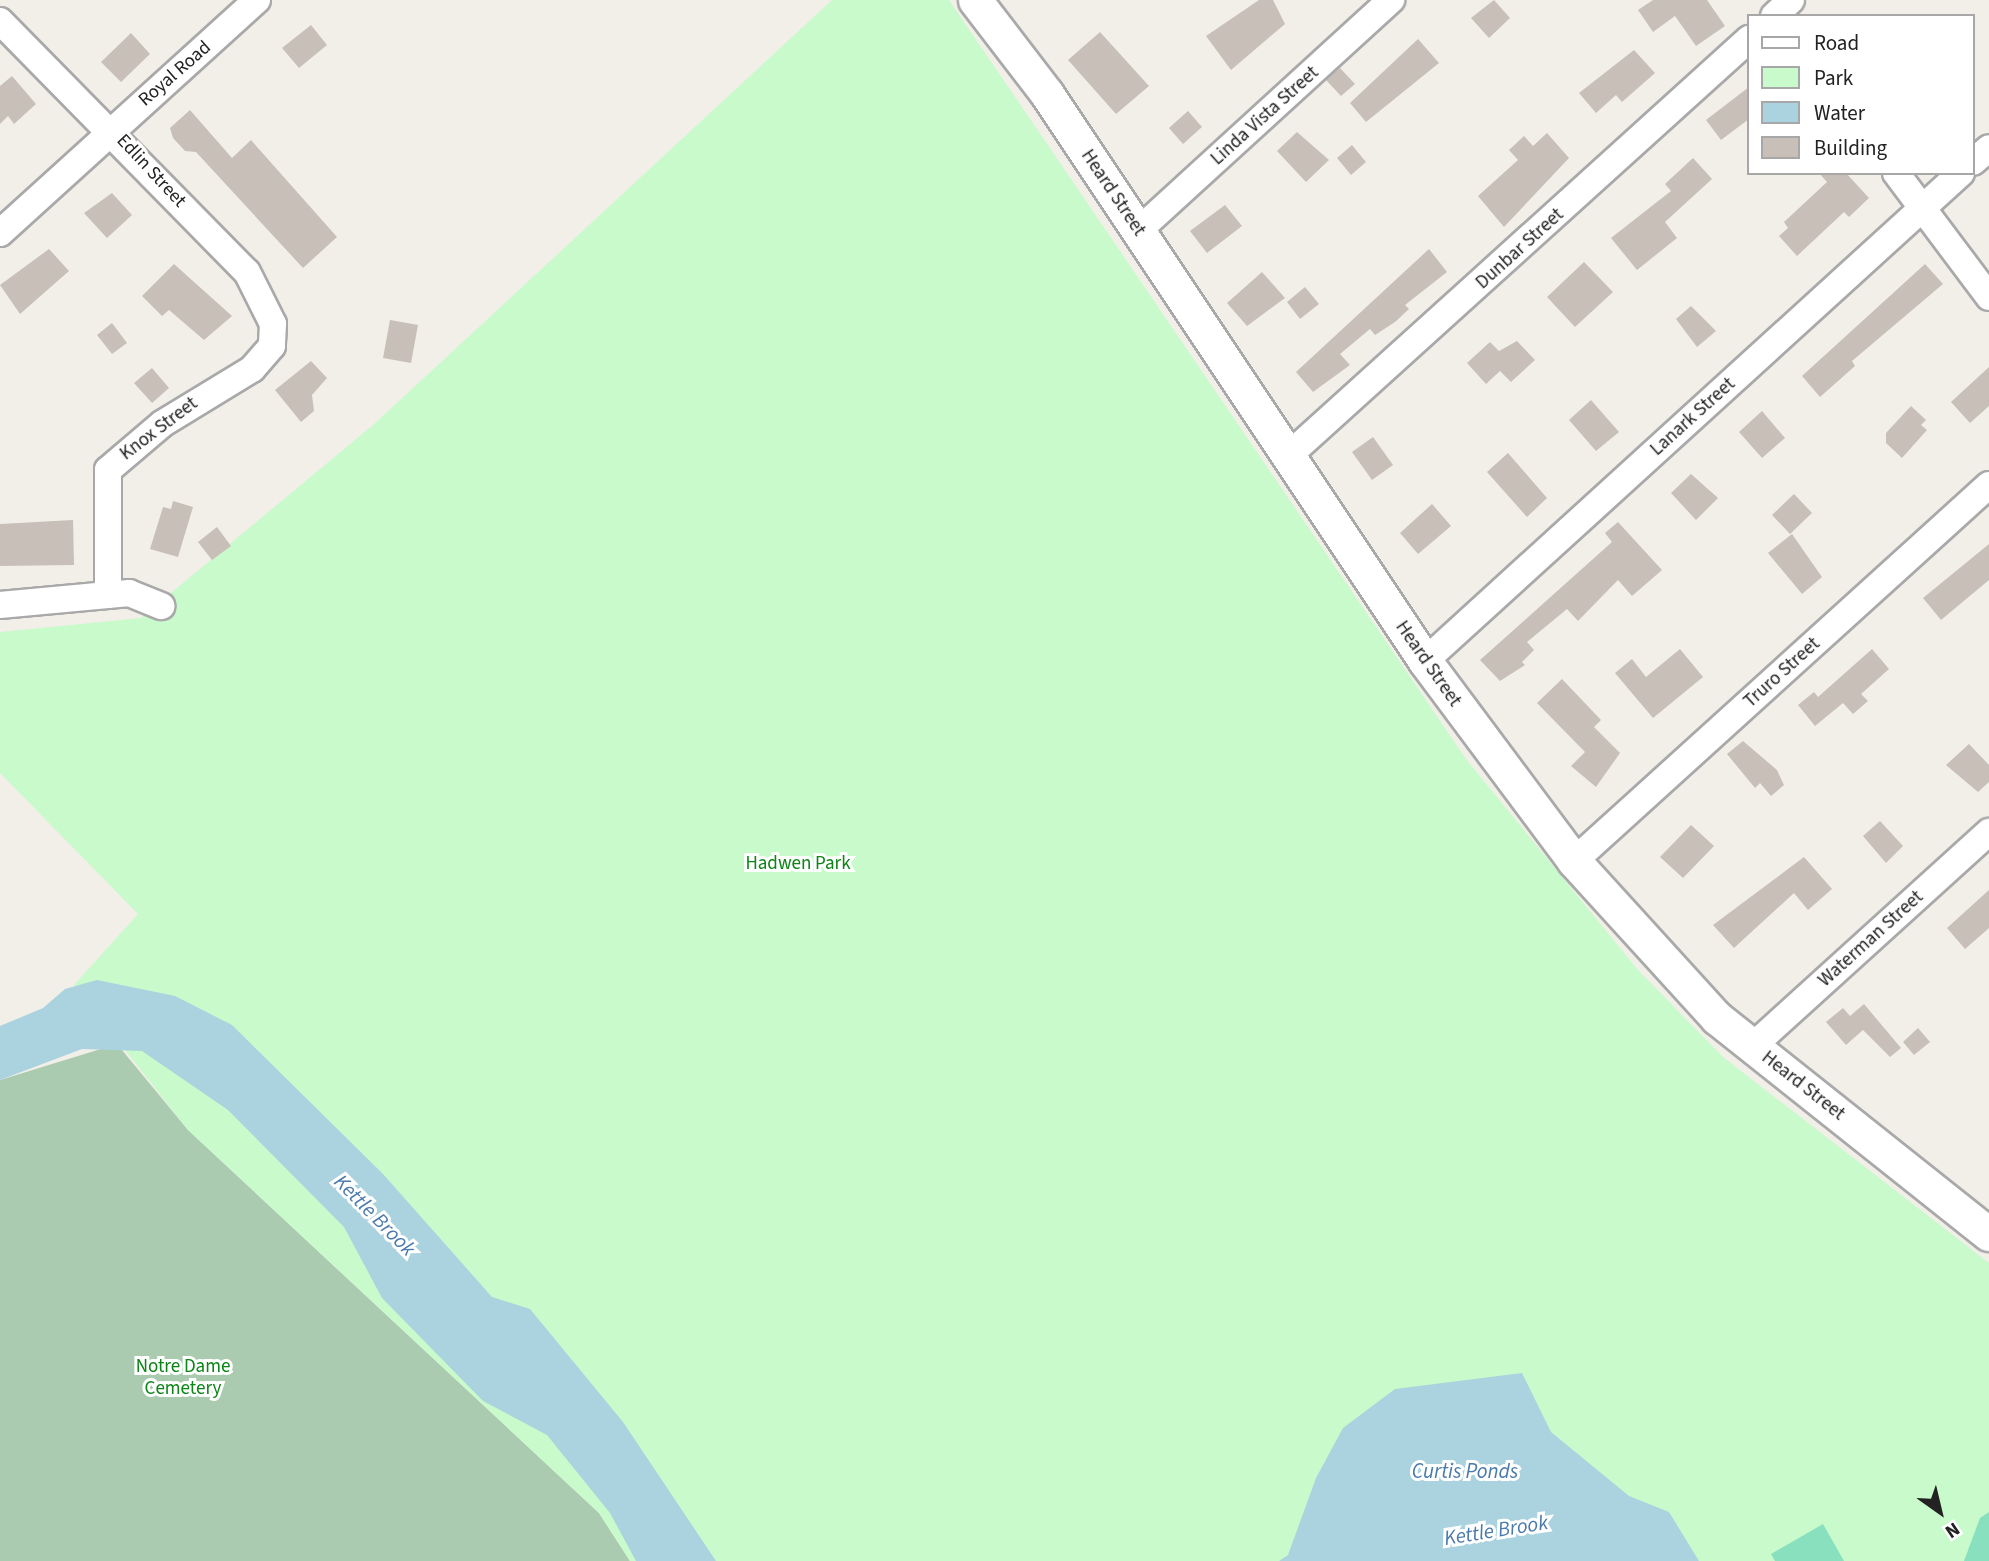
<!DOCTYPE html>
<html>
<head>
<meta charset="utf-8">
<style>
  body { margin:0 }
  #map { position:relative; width:1989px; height:1561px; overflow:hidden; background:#f2efe9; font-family:"Source Sans 3",sans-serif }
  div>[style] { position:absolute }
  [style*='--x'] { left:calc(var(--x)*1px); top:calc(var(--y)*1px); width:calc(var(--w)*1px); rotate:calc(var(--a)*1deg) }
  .cemetery>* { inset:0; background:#aacbaf }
  .park>* { inset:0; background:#c8facc }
  .pitch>* { inset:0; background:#88e0be }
  .water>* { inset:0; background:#aad3df }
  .building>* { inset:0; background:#c7bfb8 }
  .roads { filter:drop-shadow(2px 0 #a9a9a9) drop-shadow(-2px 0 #a9a9a9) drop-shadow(0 2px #a9a9a9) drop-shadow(0 -2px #a9a9a9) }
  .minor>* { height:26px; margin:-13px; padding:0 13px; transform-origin:13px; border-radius:13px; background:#fff }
  .tertiary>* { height:33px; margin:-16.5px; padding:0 16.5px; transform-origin:16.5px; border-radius:16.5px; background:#fff }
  span { translate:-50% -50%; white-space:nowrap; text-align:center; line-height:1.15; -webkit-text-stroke:6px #fff; paint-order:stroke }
  .street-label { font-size:19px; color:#222 }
  .park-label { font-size:19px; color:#0c8416 }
  .water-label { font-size:21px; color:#4a7aab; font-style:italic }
  .legend { position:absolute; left:1747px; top:14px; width:228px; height:161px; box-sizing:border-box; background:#fff; border:2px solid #a7a7a7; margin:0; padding:9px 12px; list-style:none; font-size:21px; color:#222 }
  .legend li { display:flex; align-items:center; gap:14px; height:35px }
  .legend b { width:35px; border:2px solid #a7a7a7 }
  .north { position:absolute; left:1905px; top:1477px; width:70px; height:70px; -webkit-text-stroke:5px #fff; paint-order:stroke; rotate:146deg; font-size:19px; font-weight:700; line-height:28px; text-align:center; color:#222 }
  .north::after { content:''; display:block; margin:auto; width:24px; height:32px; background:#222; clip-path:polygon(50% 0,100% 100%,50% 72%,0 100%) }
</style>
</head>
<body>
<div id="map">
  <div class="cemetery">
    <div style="clip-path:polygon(117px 1044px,188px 1130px,599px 1513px,630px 1561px,0 1561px,0 1080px)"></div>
  </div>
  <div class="park">
    <div style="clip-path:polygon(832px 0,949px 0,1466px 759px,1638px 970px,1723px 1057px,1989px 1263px,1989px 1561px,630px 1561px,599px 1513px,188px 1130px,74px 985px,138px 914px,0 773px,0 632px,141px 618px,373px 425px)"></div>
  </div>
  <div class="pitch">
    <div style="clip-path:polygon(1989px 1512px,1989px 1561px,1964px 1561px,1980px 1518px)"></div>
    <div style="clip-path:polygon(1823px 1524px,1844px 1561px,1775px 1561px,1771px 1554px)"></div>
  </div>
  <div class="water">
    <div style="clip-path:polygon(97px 980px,175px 996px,232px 1025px,383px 1174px,492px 1297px,530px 1309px,623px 1422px,716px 1561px,636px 1561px,610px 1513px,547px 1435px,483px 1401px,382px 1298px,344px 1227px,228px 1110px,142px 1051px,82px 1049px,0 1080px,0 1026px,43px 1008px,65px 989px)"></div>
    <div style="clip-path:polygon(1522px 1373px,1551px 1432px,1629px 1496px,1669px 1512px,1699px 1561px,1279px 1561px,1288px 1555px,1316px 1478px,1343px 1428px,1395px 1389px)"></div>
  </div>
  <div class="building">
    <div style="clip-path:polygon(1259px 0,1273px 0,1285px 24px,1231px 70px,1206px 36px)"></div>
    <div style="clip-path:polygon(1494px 0,1510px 18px,1489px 38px,1471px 18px)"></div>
    <div style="clip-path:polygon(1653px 0,1707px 0,1725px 26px,1696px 46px,1675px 16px,1653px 32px,1638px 10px)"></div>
    <div style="clip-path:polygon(311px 25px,327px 45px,299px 68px,282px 48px)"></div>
    <div style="clip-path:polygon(1100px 32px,1149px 86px,1116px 114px,1068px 60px)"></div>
    <div style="clip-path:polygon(131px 33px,150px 54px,121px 82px,101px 62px)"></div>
    <div style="clip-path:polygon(1418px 39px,1439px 63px,1366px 122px,1350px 103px)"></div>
    <div style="clip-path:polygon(1634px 50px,1655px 73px,1622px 102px,1616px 95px,1596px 113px,1579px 93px)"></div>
    <div style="clip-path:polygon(1340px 68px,1355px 84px,1341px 96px,1326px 80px)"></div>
    <div style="clip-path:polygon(12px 76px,36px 104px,14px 124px,8px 116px,0 124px,0 86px)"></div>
    <div style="clip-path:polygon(1749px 87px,1749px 119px,1721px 140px,1706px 120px)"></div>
    <div style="clip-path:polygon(190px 110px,232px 158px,251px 140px,337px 237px,303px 268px,196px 152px,185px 151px,173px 138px,170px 128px)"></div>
    <div style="clip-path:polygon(1188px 111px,1202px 127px,1183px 144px,1169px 128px)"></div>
    <div style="clip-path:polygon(1297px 132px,1329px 160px,1306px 182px,1277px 151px)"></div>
    <div style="clip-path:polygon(1547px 133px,1569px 158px,1504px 227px,1478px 196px,1518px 160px,1509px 150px,1524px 136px,1533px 146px)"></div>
    <div style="clip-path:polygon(1352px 145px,1366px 162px,1351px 175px,1337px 158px)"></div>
    <div style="clip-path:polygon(1693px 158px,1712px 179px,1665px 222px,1677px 238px,1637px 270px,1611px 238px,1671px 191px,1665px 184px)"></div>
    <div style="clip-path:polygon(1819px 173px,1846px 173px,1869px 198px,1849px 217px,1844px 212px,1797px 256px,1779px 236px,1788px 228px,1784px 222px,1827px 182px)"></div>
    <div style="clip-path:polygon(112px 193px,132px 215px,107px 238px,84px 213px)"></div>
    <div style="clip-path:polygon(1225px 205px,1242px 226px,1207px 253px,1190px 231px)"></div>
    <div style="clip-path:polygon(49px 249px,69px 271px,20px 314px,0 285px)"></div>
    <div style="clip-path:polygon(1429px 249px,1447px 272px,1405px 305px,1409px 309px,1395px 322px,1375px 335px,1370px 329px,1340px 354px,1350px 365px,1313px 392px,1296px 372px)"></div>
    <div style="clip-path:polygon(1584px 262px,1613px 292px,1575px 327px,1547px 297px)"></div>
    <div style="clip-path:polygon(174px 264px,232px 316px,204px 340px,169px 310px,162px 316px,142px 296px)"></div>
    <div style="clip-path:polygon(1925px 264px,1943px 284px,1852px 361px,1855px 366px,1820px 397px,1802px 376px)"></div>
    <div style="clip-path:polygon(1262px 272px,1285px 298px,1247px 326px,1227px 303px)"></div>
    <div style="clip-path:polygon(1305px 287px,1319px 304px,1300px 319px,1287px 302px)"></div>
    <div style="clip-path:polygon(1691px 306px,1716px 331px,1697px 347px,1676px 319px)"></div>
    <div style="clip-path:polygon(390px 320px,418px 325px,411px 363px,383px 358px)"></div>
    <div style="clip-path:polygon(112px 323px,127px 343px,112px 354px,97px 335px)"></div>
    <div style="clip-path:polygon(1517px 341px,1535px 360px,1511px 382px,1500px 371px,1486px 384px,1467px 363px,1490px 342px,1499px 351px)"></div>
    <div style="clip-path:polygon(311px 361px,327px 378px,312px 395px,314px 411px,301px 422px,275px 390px)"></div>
    <div style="clip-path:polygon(1989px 367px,1989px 406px,1970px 423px,1951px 402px)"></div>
    <div style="clip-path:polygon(152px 368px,169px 388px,152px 403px,134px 383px)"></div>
    <div style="clip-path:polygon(1591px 400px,1619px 432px,1596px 451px,1569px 420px)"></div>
    <div style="clip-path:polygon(1911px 406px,1926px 420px,1921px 425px,1927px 430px,1902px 458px,1886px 443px,1886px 433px)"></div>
    <div style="clip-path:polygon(1762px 411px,1785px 438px,1762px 458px,1739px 432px)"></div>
    <div style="clip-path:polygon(1373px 437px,1393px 465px,1372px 480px,1352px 452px)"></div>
    <div style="clip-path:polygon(1508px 453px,1547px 498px,1527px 517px,1487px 472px)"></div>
    <div style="clip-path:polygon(1691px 474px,1718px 498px,1696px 520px,1671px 493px)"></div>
    <div style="clip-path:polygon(1794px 494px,1812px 513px,1790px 534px,1772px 515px)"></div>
    <div style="clip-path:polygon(173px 501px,193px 507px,178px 557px,150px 549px,163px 507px,171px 509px)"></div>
    <div style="clip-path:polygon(1432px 504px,1451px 526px,1418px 554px,1400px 533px)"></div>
    <div style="clip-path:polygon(73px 520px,74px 565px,0 566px,0 524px)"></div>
    <div style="clip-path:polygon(1618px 522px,1662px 570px,1632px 596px,1618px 580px,1578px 621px,1567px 609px,1527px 642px,1534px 650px,1522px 662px,1525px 665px,1500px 681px,1480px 660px,1612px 542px,1605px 533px)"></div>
    <div style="clip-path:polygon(217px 527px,231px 546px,212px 560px,198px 542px)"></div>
    <div style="clip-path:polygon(1792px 534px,1822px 577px,1802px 594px,1768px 553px)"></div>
    <div style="clip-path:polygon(1989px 544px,1989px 580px,1941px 620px,1923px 598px)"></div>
    <div style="clip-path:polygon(1680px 649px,1703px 677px,1653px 718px,1615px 673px,1632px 659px,1646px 677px)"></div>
    <div style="clip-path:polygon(1872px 649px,1889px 669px,1861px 694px,1868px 701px,1853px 714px,1843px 703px,1815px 726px,1798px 705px,1814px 692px,1818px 697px)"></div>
    <div style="clip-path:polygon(1562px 679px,1601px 720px,1594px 727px,1620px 753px,1596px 787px,1571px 766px,1585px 752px,1537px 703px)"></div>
    <div style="clip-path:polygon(1743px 741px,1777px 770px,1784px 785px,1771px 796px,1760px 783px,1755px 788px,1727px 754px)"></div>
    <div style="clip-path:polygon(1969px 744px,1989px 765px,1989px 782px,1978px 792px,1946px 765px)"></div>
    <div style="clip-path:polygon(1880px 821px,1903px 846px,1886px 863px,1863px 836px)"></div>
    <div style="clip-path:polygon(1691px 825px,1714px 846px,1683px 878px,1660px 857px)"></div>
    <div style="clip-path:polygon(1804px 857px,1832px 889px,1808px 910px,1794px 893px,1734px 948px,1713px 925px)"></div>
    <div style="clip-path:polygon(1989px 890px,1989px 928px,1965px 949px,1947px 928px)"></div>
    <div style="clip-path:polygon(1864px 1004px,1901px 1048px,1890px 1057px,1863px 1030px,1846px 1045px,1826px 1022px,1843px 1008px,1850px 1016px)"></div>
    <div style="clip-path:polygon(1918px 1028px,1930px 1042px,1914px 1055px,1903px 1042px)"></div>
  </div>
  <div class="roads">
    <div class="minor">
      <div style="--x:1774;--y:16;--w:23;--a:-43"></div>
      <div style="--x:0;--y:21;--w:352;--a:45.5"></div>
      <div style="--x:247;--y:272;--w:58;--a:63.4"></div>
      <div style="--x:273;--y:324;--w:22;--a:93"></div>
      <div style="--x:272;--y:346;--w:30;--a:131"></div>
      <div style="--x:252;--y:369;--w:105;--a:148.6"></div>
      <div style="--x:162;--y:424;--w:71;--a:139.6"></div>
      <div style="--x:108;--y:470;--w:125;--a:90"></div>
      <div style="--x:1973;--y:162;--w:21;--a:-41"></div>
      <div style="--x:1896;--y:173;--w:155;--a:53.1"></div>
      <div style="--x:1138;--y:231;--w:343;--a:-42.4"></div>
      <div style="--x:0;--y:233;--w:347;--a:-42.2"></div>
      <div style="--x:1288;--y:456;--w:622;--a:-42.13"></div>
      <div style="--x:0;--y:605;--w:130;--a:-5.3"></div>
      <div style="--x:129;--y:593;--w:35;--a:22"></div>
      <div style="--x:1425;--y:661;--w:725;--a:-42.32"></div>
      <div style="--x:1574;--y:861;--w:560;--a:-42.18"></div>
      <div style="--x:1753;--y:1046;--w:319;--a:-42.2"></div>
    </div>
    <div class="tertiary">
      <div style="--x:975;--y:0;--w:118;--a:52.5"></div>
      <div style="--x:1047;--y:94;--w:681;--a:56.31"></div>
      <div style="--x:1425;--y:661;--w:249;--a:53.3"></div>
      <div style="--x:1574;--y:861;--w:212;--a:47.7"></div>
      <div style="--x:1717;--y:1018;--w:347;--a:38.5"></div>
    </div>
  </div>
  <div class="street-label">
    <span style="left:175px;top:74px;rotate:-41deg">Royal Road</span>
    <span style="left:1265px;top:116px;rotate:-42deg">Linda Vista Street</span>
    <span style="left:151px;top:171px;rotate:47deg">Edlin Street</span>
    <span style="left:1113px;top:193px;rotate:56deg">Heard Street</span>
    <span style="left:1520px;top:249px;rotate:-42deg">Dunbar Street</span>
    <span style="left:1693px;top:417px;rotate:-42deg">Lanark Street</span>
    <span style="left:159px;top:429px;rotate:-37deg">Knox Street</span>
    <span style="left:1428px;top:664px;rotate:55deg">Heard Street</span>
    <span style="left:1782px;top:673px;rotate:-42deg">Truro Street</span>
    <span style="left:1871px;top:939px;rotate:-42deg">Waterman Street</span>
    <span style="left:1803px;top:1086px;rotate:38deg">Heard Street</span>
  </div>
  <div class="park-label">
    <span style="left:798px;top:864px">Hadwen Park</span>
    <span style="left:183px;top:1378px">Notre Dame<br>Cemetery</span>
  </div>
  <div class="water-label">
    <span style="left:375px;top:1215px;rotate:45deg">Kettle Brook</span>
    <span style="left:1465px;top:1471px">Curtis Ponds</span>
    <span style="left:1496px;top:1530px;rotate:-9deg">Kettle Brook</span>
  </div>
  <ul class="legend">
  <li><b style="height:9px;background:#fff"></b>Road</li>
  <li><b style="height:19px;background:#c8facc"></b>Park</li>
  <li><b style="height:19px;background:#aad3df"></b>Water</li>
  <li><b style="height:19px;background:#c7bfb8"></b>Building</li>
  </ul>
  <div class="north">N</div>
</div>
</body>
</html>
